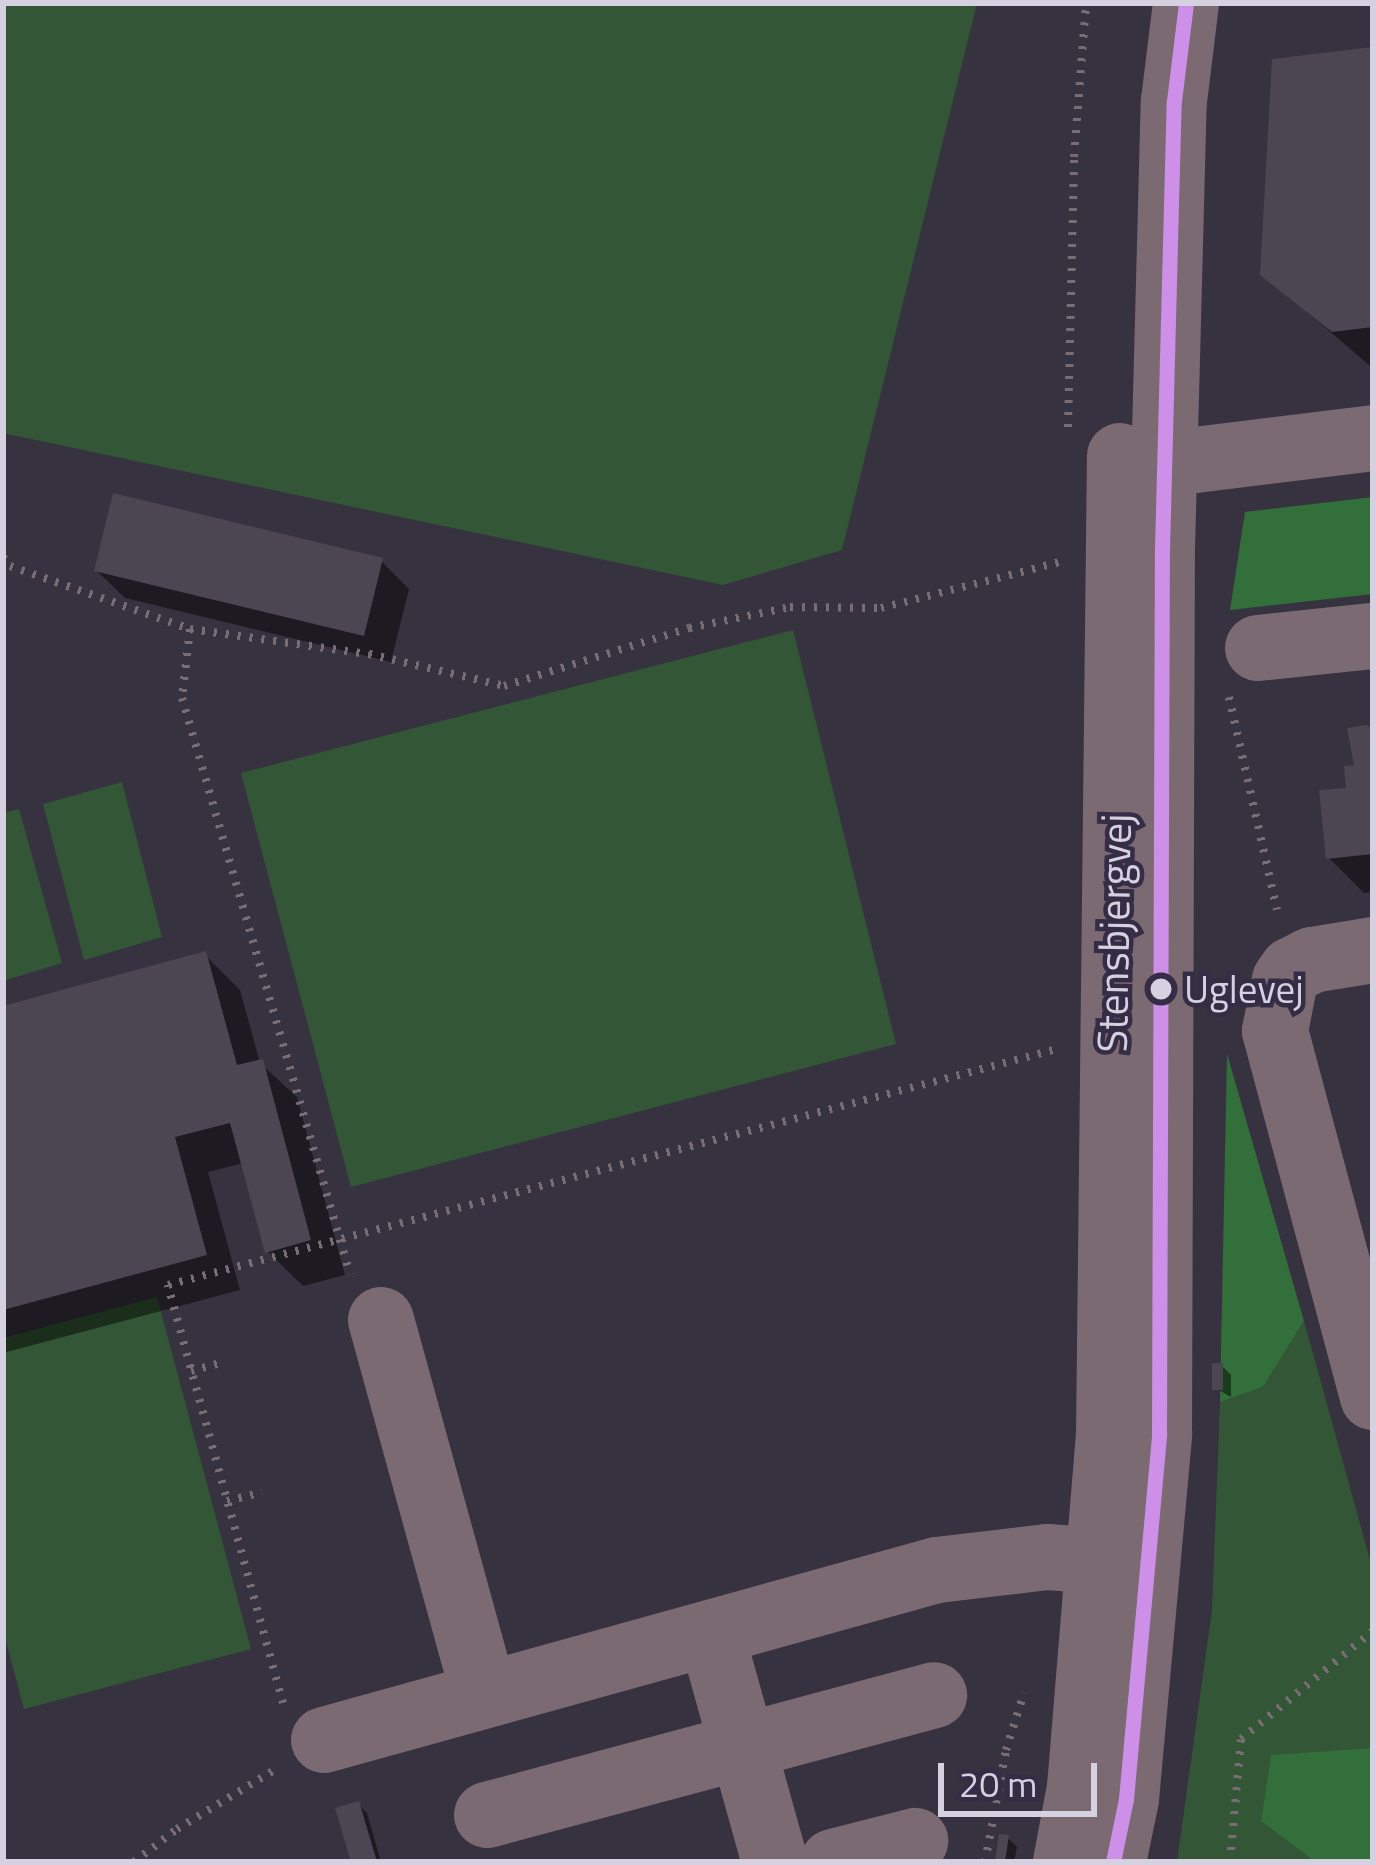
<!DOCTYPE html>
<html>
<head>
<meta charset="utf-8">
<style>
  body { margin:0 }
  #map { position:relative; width:1376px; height:1865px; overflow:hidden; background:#373240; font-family:"Titillium Web",sans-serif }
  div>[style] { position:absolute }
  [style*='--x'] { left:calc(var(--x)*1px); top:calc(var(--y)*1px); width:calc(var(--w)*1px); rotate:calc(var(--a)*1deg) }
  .green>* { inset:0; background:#335736 }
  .forest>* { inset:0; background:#336f3a }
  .shadow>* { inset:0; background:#0007 }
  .building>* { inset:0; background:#4b4652 }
  .path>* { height:8px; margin-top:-4px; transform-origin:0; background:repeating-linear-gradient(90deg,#786d75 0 3px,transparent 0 12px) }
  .minor>* { height:66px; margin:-33px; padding:0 33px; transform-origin:33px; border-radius:33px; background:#7c6a73 }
  .bus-1>* { height:15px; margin:-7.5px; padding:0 7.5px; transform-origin:7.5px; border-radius:7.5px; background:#ce8fe9 }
  .dots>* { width:33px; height:33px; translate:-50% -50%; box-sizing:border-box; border:6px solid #352c46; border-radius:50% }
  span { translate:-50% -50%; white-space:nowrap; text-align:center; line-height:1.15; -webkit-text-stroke:9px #352c46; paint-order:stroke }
  .bus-label { font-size:39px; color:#d6d1e1 }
  .left { translate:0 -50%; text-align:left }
  .street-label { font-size:42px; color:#d6d1e1 }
  .frame { position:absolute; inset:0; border:6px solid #d6d1e1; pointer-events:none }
  .scale { position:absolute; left:938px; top:1763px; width:159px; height:54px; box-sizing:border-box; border:6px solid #d6d1e1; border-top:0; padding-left:15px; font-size:36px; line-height:42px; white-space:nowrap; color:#d6d1e1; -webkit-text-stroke:9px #352c46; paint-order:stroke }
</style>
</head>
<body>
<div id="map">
  <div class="green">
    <div style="clip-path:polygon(3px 3px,977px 3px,842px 550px,723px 585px,3px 433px)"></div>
    <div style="clip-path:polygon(793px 630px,896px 1044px,351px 1187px,241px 773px)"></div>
    <div style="clip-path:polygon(122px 782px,162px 937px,84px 960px,43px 804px)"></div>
    <div style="clip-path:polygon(19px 809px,62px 963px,3px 981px,3px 813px)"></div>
    <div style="clip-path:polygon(157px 1297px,251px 1649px,24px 1709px,3px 1630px,3px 1338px)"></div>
    <div style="clip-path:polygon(1304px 1321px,1373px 1571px,1373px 1748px,1271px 1756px,1261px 1821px,1315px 1862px,1177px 1862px,1212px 1610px,1220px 1402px,1263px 1387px)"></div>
  </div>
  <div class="forest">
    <div style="clip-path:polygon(1373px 497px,1373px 594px,1230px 610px,1245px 512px)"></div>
    <div style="clip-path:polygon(1227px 1054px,1304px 1321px,1263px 1387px,1220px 1402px)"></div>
    <div style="clip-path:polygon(1373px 1748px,1373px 1862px,1315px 1862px,1261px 1821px,1271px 1755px)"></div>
  </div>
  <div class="shadow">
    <div style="clip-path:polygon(1373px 50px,1373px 366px,1370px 366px,1263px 274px)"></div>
    <div style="clip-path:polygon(381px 561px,409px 589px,391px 662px,125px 598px,97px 571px)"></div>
    <div style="clip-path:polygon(1373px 731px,1373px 892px,1364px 893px,1329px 858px)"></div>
    <div style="clip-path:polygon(205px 955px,240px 990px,260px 1063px,297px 1097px,345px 1275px,303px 1286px,267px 1251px,243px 1163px,208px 1172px,240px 1290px,3px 1353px,3px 1009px)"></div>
    <div style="clip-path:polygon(1222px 1366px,1231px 1375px,1231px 1397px,1215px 1388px)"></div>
    <div style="clip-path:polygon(358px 1804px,367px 1813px,381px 1862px,354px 1862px)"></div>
    <div style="clip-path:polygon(1008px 1838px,1017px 1847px,1014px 1862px,1000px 1862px)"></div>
  </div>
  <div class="building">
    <div style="clip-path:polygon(1373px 47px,1373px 327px,1332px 332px,1260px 275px,1272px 59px)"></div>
    <div style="clip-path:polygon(113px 493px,383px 558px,364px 636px,94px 571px)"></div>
    <div style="clip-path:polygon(1367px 725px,1373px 730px,1373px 854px,1326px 859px,1319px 790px,1346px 788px,1344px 766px,1354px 765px,1347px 728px)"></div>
    <div style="clip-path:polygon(206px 951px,237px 1065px,263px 1059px,311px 1240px,265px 1253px,230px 1123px,175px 1137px,207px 1255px,3px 1310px,3px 1006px)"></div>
    <div style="clip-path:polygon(1212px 1363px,1223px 1363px,1223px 1390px,1212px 1390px)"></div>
    <div style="clip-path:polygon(359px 1801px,377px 1862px,351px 1862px,335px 1808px)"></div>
    <div style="clip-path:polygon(999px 1834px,1009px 1835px,1005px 1862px,995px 1862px)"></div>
  </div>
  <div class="path">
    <div style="--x:1068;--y:427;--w:270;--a:-88.7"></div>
    <div style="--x:1074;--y:157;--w:154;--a:-85.5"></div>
    <div style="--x:3;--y:557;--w:11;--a:52"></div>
    <div style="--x:10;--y:566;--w:191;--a:19.3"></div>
    <div style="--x:190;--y:629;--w:69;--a:96.6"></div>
    <div style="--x:182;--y:698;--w:600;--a:73.74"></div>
    <div style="--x:190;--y:629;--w:181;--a:8"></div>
    <div style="--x:369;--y:654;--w:139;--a:13.3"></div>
    <div style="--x:504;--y:686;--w:194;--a:-17.4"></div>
    <div style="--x:689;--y:628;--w:103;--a:-11.7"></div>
    <div style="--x:790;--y:607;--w:91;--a:0.6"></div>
    <div style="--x:881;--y:608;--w:185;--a:-14.4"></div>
    <div style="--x:1229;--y:697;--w:218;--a:77.3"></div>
    <div style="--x:191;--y:1371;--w:30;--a:-15"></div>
    <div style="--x:227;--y:1501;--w:36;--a:-14"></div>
    <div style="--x:283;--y:1703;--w:434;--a:-105.4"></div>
    <div style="--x:168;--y:1285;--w:920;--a:-14.87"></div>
    <div style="--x:134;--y:1862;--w:54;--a:-37.5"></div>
    <div style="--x:177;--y:1829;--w:116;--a:-31.2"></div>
    <div style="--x:985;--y:1862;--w:114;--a:-79.4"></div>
    <div style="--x:1006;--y:1750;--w:60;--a:-72.5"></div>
    <div style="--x:1230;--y:1862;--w:123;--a:-84.9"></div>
    <div style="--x:1241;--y:1739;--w:171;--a:-39.3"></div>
  </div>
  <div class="minor">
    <div style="--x:1120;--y:462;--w:75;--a:-1.5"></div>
    <div style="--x:1195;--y:460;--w:179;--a:-7"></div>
    <div style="--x:1258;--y:648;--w:116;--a:-6"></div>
    <div style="--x:1373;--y:950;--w:62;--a:170.7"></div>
    <div style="--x:1312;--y:960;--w:22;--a:153"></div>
    <div style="--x:1292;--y:970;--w:12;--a:125"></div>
    <div style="--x:1285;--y:980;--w:52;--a:101.1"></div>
    <div style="--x:1275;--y:1031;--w:379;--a:75"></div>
    <div style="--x:381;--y:1320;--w:387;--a:74.6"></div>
    <div style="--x:711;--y:1633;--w:238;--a:74.4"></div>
    <div style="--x:324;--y:1740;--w:636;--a:-15.5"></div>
    <div style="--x:937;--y:1570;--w:111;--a:-6.7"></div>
    <div style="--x:1047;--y:1557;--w:95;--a:4.2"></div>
    <div style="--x:487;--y:1815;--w:463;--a:-15"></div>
    <div style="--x:833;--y:1862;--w:85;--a:-14.4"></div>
    <div style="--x:1066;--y:1862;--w:76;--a:-79.4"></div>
    <div style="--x:1080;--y:1787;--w:352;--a:-85.3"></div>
    <div style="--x:1109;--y:1436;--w:980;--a:-89.36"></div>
    <div style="--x:1113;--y:1862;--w:64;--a:-78.3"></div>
    <div style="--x:1126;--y:1799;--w:367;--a:-84.8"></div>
    <div style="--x:1159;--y:1433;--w:884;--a:-89.81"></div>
    <div style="--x:1162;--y:549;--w:448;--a:-88.5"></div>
    <div style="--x:1174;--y:101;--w:99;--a:-83"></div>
  </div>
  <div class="bus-1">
    <div style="--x:1113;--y:1862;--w:64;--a:-78.3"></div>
    <div style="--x:1126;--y:1799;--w:367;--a:-84.8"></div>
    <div style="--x:1159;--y:1433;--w:884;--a:-89.81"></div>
    <div style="--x:1162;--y:549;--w:448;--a:-88.5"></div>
    <div style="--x:1174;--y:101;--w:99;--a:-83"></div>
  </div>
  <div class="dots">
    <div style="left:1161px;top:989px;background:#d6d1e1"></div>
  </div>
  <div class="bus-label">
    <span class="left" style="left:1184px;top:989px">Uglevej</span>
  </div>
  <div class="street-label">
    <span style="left:1113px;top:933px;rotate:-89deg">Stensbjergvej</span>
  </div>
  <div class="frame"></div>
  <div class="scale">20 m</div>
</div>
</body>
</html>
